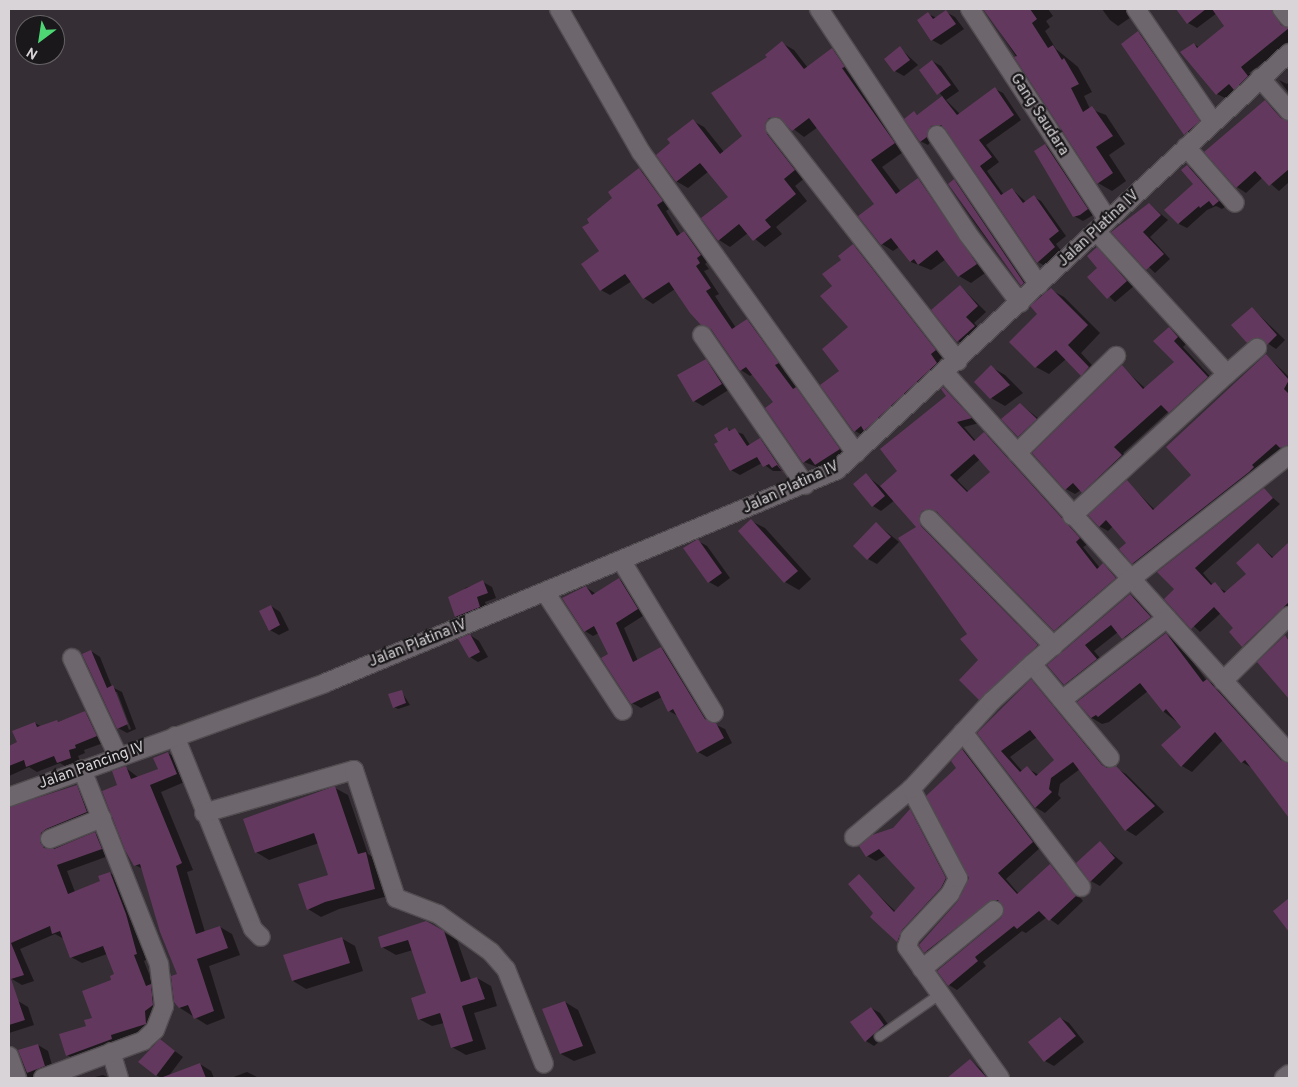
<!DOCTYPE html>
<html>
<head>
<meta charset="utf-8">
<style>
  body { margin:0 }
  #map { position:relative; width:1298px; height:1087px; overflow:hidden; background:#352e34; font-family:Overpass,sans-serif }
  div>[style] { position:absolute }
  [style*='--x'] { left:calc(var(--x)*1px); top:calc(var(--y)*1px); width:calc(var(--w)*1px); rotate:calc(var(--a)*1deg) }
  .shadow>* { inset:0; background:#0007 }
  .building>* { inset:0; background:#63385e }
  .roads { filter:drop-shadow(1px 0 #514c50) drop-shadow(-1px 0 #514c50) drop-shadow(0 1px #514c50) drop-shadow(0 -1px #514c50) }
  .lane>* { height:9px; margin:-4.5px; padding:0 4.5px; transform-origin:4.5px; border-radius:4.5px; background:#6d666c }
  .street>* { height:18px; margin:-9px; padding:0 9px; transform-origin:9px; border-radius:9px; background:#6d666c }
  span { translate:-50% -50%; white-space:nowrap; text-align:center; line-height:1.15; -webkit-text-stroke:4.5px #1a181a; paint-order:stroke }
  .street-label { font-size:15px; color:#d8d4d7 }
  .frame { position:absolute; inset:0; border:10px solid #d8d4d7; pointer-events:none }
  .north { position:absolute; left:15px; top:15px; width:50px; height:50px; box-sizing:border-box; background:#1a181a; border:1px solid #666366; border-radius:50%; rotate:211deg; font-size:14px; font-weight:700; line-height:20px; text-align:center; color:#d8d4d7 }
  .north::after { content:''; display:block; margin:auto; width:18px; height:22px; background:#4ed675; clip-path:polygon(50% 0,100% 100%,50% 72%,0 100%) }
</style>
</head>
<body>
<div id="map">
  <div class="shadow">
    <div style="clip-path:polygon(985px 9px,1048px 9px,1053px 16px,1046px 21px,1050px 27px,1045px 31px,1056px 49px,1078px 67px,1092px 92px,1084px 96px,1090px 109px,1106px 115px,1125px 144px,1109px 155px,1126px 181px,1112px 191px,1098px 183px)"></div>
    <div style="clip-path:polygon(1102px 9px,1137px 9px,1134px 15px,1118px 26px,1110px 20px)"></div>
    <div style="clip-path:polygon(1177px 9px,1283px 9px,1283px 22px,1289px 28px,1289px 43px,1249px 73px,1257px 82px,1227px 99px,1217px 94px,1194px 44px,1200px 48px,1226px 26px,1217px 13px,1197px 28px,1188px 23px)"></div>
    <div style="clip-path:polygon(946px 12px,955px 17px,964px 29px,941px 45px,932px 40px,928px 14px,937px 18px)"></div>
    <div style="clip-path:polygon(1138px 32px,1147px 37px,1207px 126px,1193px 139px,1185px 134px,1172px 113px)"></div>
    <div style="clip-path:polygon(782px 43px,794px 50px,808px 68px,832px 50px,844px 56px,906px 150px,882px 167px,901px 192px,918px 180px,930px 186px,988px 271px,971px 283px,959px 276px,946px 259px,931px 270px,911px 262px,899px 247px,893px 251px,882px 244px,876px 204px,818px 127px,804px 137px,787px 124px,781px 125px,806px 177px,795px 186px,807px 201px,776px 227px,782px 234px,765px 247px,748px 233px,730px 247px,719px 240px,729px 197px,709px 171px,688px 188px,676px 181px,672px 144px,693px 121px,704px 127px,724px 152px,744px 136px,768px 57px)"></div>
    <div style="clip-path:polygon(900px 48px,918px 65px,904px 76px,895px 71px)"></div>
    <div style="clip-path:polygon(932px 61px,941px 66px,959px 91px,946px 100px,960px 114px,995px 89px,1003px 93px,1021px 120px,986px 145px,999px 162px,987px 171px,1004px 195px,1012px 189px,1026px 202px,1034px 197px,1041px 201px,1066px 236px,1056px 244px,1062px 252px,1045px 266px,1038px 262px,947px 129px,939px 130px,928px 145px,920px 141px,914px 113px,918px 115px,943px 97px,920px 70px)"></div>
    <div style="clip-path:polygon(1279px 80px,1287px 84px,1289px 82px,1289px 93px)"></div>
    <div style="clip-path:polygon(1265px 101px,1289px 121px,1289px 182px,1279px 191px,1263px 177px,1246px 193px,1237px 187px,1206px 152px)"></div>
    <div style="clip-path:polygon(1045px 145px,1054px 150px,1095px 214px,1083px 221px,1074px 216px)"></div>
    <div style="clip-path:polygon(1187px 166px,1196px 171px,1226px 206px,1222px 209px,1216px 206px,1207px 210px,1187px 228px,1179px 224px,1195px 184px)"></div>
    <div style="clip-path:polygon(639px 169px,648px 174px,672px 207px,666px 211px,681px 235px,684px 232px,694px 238px,710px 260px,705px 264px,709px 269px,704px 271px,719px 294px,715px 296px,736px 328px,747px 320px,756px 326px,787px 369px,784px 371px,805px 394px,848px 454px,825px 470px,804px 462px,775px 403px,753px 374px,750px 376px,741px 370px,713px 330px,675px 289px,653px 304px,644px 298px,632px 281px,610px 295px,601px 290px,601px 251px,591px 223px)"></div>
    <div style="clip-path:polygon(954px 181px,962px 185px,1032px 287px,1029px 290px,1021px 285px,977px 226px,949px 185px)"></div>
    <div style="clip-path:polygon(1149px 204px,1168px 220px,1150px 237px,1170px 259px,1155px 273px,1113px 232px)"></div>
    <div style="clip-path:polygon(853px 246px,863px 251px,944px 356px,939px 360px,946px 369px,864px 436px,855px 431px,841px 372px,849px 327px,833px 286px,842px 260px)"></div>
    <div style="clip-path:polygon(1097px 249px,1134px 286px,1115px 302px,1089px 277px,1099px 268px)"></div>
    <div style="clip-path:polygon(960px 286px,986px 312px,974px 323px,983px 332px,966px 346px,958px 341px)"></div>
    <div style="clip-path:polygon(1051px 290px,1064px 297px,1100px 333px,1081px 353px,1101px 375px,1094px 382px,1081px 375px,1066px 359px,1049px 374px,1036px 367px,1039px 314px)"></div>
    <div style="clip-path:polygon(1252px 308px,1285px 340px,1276px 349px,1267px 343px,1256px 347px,1247px 342px)"></div>
    <div style="clip-path:polygon(1169px 328px,1187px 343px,1183px 347px,1216px 383px,1179px 417px,1169px 411px,1123px 453px,1131px 461px,1092px 497px,1081px 490px,1075px 494px,1066px 489px,1122px 367px,1146px 389px,1175px 362px)"></div>
    <div style="clip-path:polygon(1266px 355px,1289px 377px,1289px 452px,1142px 568px,1133px 563px,1120px 549px,1127px 543px,1113px 526px,1108px 531px,1099px 526px,1127px 482px,1155px 510px,1193px 475px)"></div>
    <div style="clip-path:polygon(706px 361px,715px 366px,730px 389px,703px 406px,694px 401px)"></div>
    <div style="clip-path:polygon(991px 367px,1005px 375px,1023px 393px,1005px 406px,991px 398px)"></div>
    <div style="clip-path:polygon(evenodd,943px 388px,979px 423px,964px 427px,976px 441px,984px 434px,993px 438px,1088px 544px,1083px 547px,1100px 568px,1103px 565px,1111px 570px,1123px 583px,1063px 635px,940px 513px,930px 515px,926px 522px,929px 532px,1045px 650px,988px 704px,979px 699px,980px 660px,918px 527px,895px 500px,881px 511px,873px 506px,866px 475px,881px 487px,899px 471px,948px 396px,943px 388px,980px 459px,992px 472px,969px 492px,957px 480px,980px 459px)"></div>
    <div style="clip-path:polygon(1020px 404px,1048px 426px,1030px 443px,1018px 436px)"></div>
    <div style="clip-path:polygon(727px 429px,743px 434px,750px 445px,760px 439px,768px 444px,791px 477px,783px 471px,773px 471px,762px 463px,740px 475px,731px 470px,719px 442px)"></div>
    <div style="clip-path:polygon(1264px 490px,1280px 504px,1203px 573px,1213px 585px,1227px 592px,1247px 574px,1258px 544px,1274px 558px,1289px 544px,1289px 615px,1252px 651px,1230px 633px,1235px 629px,1221px 613px,1200px 632px,1165px 599px)"></div>
    <div style="clip-path:polygon(751px 521px,765px 528px,811px 579px,799px 590px,785px 582px,739px 531px)"></div>
    <div style="clip-path:polygon(877px 524px,899px 542px,877px 564px,868px 559px)"></div>
    <div style="clip-path:polygon(698px 541px,707px 546px,730px 578px,718px 587px,709px 582px)"></div>
    <div style="clip-path:polygon(619px 579px,628px 584px,646px 614px,624px 628px,638px 661px,661px 648px,670px 653px,712px 723px,725px 729px,732px 743px,707px 757px,698px 752px,678px 716px,669px 711px,662px 697px,641px 708px,632px 703px,599px 633px,593px 636px,585px 631px,586px 587px,596px 594px)"></div>
    <div style="clip-path:polygon(483px 582px,492px 587px,496px 598px,485px 602px,488px 612px,465px 622px,456px 617px,465px 588px)"></div>
    <div style="clip-path:polygon(1130px 595px,1140px 601px,1160px 623px,1133px 644px,1118px 632px,1094px 651px,1106px 665px,1074px 690px,1064px 684px,1049px 665px)"></div>
    <div style="clip-path:polygon(271px 606px,280px 612px,289px 630px,279px 635px,270px 630px)"></div>
    <div style="clip-path:polygon(1166px 634px,1176px 640px,1207px 681px,1218px 686px,1289px 766px,1289px 815px,1252px 768px,1242px 762px,1223px 740px,1192px 772px,1182px 766px,1183px 727px,1163px 711px,1148px 691px,1109px 722px,1102px 724px,1092px 718px,1079px 702px)"></div>
    <div style="clip-path:polygon(470px 635px,479px 641px,488px 657px,478px 662px,470px 657px)"></div>
    <div style="clip-path:polygon(1285px 637px,1289px 639px,1289px 697px,1259px 662px)"></div>
    <div style="clip-path:polygon(evenodd,91px 651px,100px 657px,112px 687px,122px 692px,136px 729px,127px 733px,118px 728px,91px 651px,114px 692px,117px 692px,131px 729px,129px 730px,114px 692px)"></div>
    <div style="clip-path:polygon(evenodd,1031px 681px,1041px 686px,1109px 769px,1116px 768px,1126px 774px,1164px 812px,1136px 836px,1126px 830px,1080px 769px,1060px 784px,1058px 795px,1061px 798px,1045px 813px,1035px 807px,979px 734px,1031px 681px,1037px 737px,1055px 760px,1039px 775px,1027px 768px,1023px 772px,1010px 757px,1037px 737px)"></div>
    <div style="clip-path:polygon(401px 691px,410px 705px,398px 709px,394px 707px)"></div>
    <div style="clip-path:polygon(85px 713px,95px 719px,106px 742px,84px 750px,85px 753px,78px 756px,81px 763px,68px 768px,60px 763px,37px 772px,29px 767px,9px 776px,9px 747px,18px 743px,35px 723px,42px 727px)"></div>
    <div style="clip-path:polygon(963px 750px,971px 755px,1041px 847px,1006px 879px,1018px 893px,1051px 866px,1059px 871px,1083px 901px,1058px 925px,1047px 917px,1026px 933px,1022px 931px,983px 962px,986px 966px,957px 990px,949px 985px,1002px 919px,1006px 909px,1001px 904px,934px 957px,920px 945px,959px 902px,970px 878px,958px 768px)"></div>
    <div style="clip-path:polygon(168px 753px,180px 760px,189px 780px,161px 792px,193px 870px,187px 872px,205px 932px,220px 927px,232px 934px,240px 955px,209px 966px,225px 1018px,207px 1025px,180px 1008px,179px 974px,143px 869px,135px 865px,119px 786px,126px 768px,139px 778px,159px 769px)"></div>
    <div style="clip-path:polygon(77px 787px,87px 793px,97px 818px,51px 839px,50px 850px,95px 834px,105px 840px,111px 855px,67px 871px,75px 892px,101px 882px,110px 873px,120px 879px,136px 921px,146px 960px,144px 961px,154px 987px,161px 991px,156px 1029px,110px 1043px,111px 1048px,78px 1061px,67px 1055px,94px 1019px,115px 975px,107px 954px,82px 963px,71px 957px,64px 939px,55px 934px,20px 949px,34px 981px,22px 985px,12px 979px,9px 972px,9px 867px,14px 865px,9px 852px,9px 808px)"></div>
    <div style="clip-path:polygon(335px 788px,348px 795px,368px 854px,379px 861px,388px 896px,339px 909px,321px 917px,308px 909px,330px 875px,319px 843px,269px 860px,256px 852px)"></div>
    <div style="clip-path:polygon(910px 811px,918px 816px,954px 884px,906px 946px,871px 917px,874px 913px,859px 876px,896px 912px,916px 888px,886px 855px,876px 861px,867px 856px)"></div>
    <div style="clip-path:polygon(1100px 843px,1123px 863px,1100px 886px,1091px 881px)"></div>
    <div style="clip-path:polygon(426px 922px,457px 940px,471px 980px,477px 978px,491px 986px,497px 1006px,474px 1013px,486px 1049px,466px 1055px,452px 1047px,444px 1023px,432px 1026px,419px 1019px,428px 993px,413px 950px,396px 955px,382px 947px)"></div>
    <div style="clip-path:polygon(341px 938px,355px 946px,363px 971px,306px 989px,293px 981px)"></div>
    <div style="clip-path:polygon(18px 1001px,28px 1007px,34px 1025px,9px 1033px,9px 1004px)"></div>
    <div style="clip-path:polygon(565px 1002px,578px 1010px,596px 1053px,574px 1061px,561px 1054px)"></div>
    <div style="clip-path:polygon(871px 1008px,880px 1013px,892px 1030px,874px 1046px,866px 1041px)"></div>
    <div style="clip-path:polygon(1060px 1018px,1069px 1023px,1084px 1042px,1054px 1066px,1045px 1061px)"></div>
    <div style="clip-path:polygon(161px 1041px,183px 1057px,168px 1077px,200px 1064px,211px 1071px,214px 1078px,161px 1078px,156px 1075px)"></div>
    <div style="clip-path:polygon(38px 1045px,48px 1051px,54px 1072px,42px 1078px,28px 1078px,19px 1051px)"></div>
    <div style="clip-path:polygon(971px 1061px,991px 1078px,949px 1078px)"></div>
    <div style="clip-path:polygon(247px 1072px,259px 1078px,231px 1078px)"></div>
    <div style="clip-path:polygon(103px 1075px,109px 1078px,91px 1078px)"></div>
  </div>
  <div class="building">
    <div style="clip-path:polygon(983px 9px,1030px 9px,1037px 19px,1032px 23px,1048px 48px,1053px 45px,1062px 60px,1064px 58px,1079px 84px,1071px 88px,1083px 112px,1092px 106px,1113px 136px,1096px 147px,1113px 173px,1097px 184px,1014px 57px,1017px 56px)"></div>
    <div style="clip-path:polygon(1176px 9px,1206px 9px,1187px 24px)"></div>
    <div style="clip-path:polygon(1212px 9px,1272px 9px,1281px 25px,1289px 28px,1241px 67px,1248px 76px,1234px 90px,1229px 84px,1216px 95px,1180px 52px,1194px 43px,1197px 48px,1224px 26px)"></div>
    <div style="clip-path:polygon(946px 10px,956px 24px,931px 41px,917px 20px,928px 12px,933px 19px)"></div>
    <div style="clip-path:polygon(1138px 31px,1200px 121px,1184px 135px,1121px 44px)"></div>
    <div style="clip-path:polygon(782px 41px,804px 69px,832px 48px,845px 67px,842px 68px,895px 143px,871px 160px,896px 194px,918px 178px,977px 264px,958px 277px,937px 250px,918px 265px,914px 259px,910px 262px,891px 238px,881px 245px,858px 216px,874px 204px,809px 118px,792px 131px,778px 117px,769px 118px,765px 124px,767px 134px,795px 170px,784px 179px,796px 194px,765px 220px,771px 227px,753px 241px,739px 224px,718px 241px,701px 218px,728px 197px,700px 163px,676px 182px,656px 155px,670px 143px,667px 139px,693px 119px,720px 154px,742px 136px,711px 93px,767px 57px,765px 55px)"></div>
    <div style="clip-path:polygon(900px 46px,910px 60px,894px 72px,884px 59px)"></div>
    <div style="clip-path:polygon(932px 60px,951px 85px,937px 95px,919px 70px)"></div>
    <div style="clip-path:polygon(995px 87px,1014px 115px,979px 140px,992px 157px,980px 166px,1001px 195px,1012px 188px,1023px 203px,1034px 195px,1059px 231px,1049px 239px,1055px 247px,1037px 263px,945px 129px,941px 125px,931px 126px,927px 137px,920px 142px,904px 119px,914px 111px,917px 115px,942px 96px,957px 115px)"></div>
    <div style="clip-path:polygon(1265px 100px,1281px 118px,1289px 121px,1289px 169px,1269px 186px,1255px 171px,1236px 188px,1204px 152px)"></div>
    <div style="clip-path:polygon(1045px 144px,1088px 209px,1080px 215px,1073px 217px,1034px 151px)"></div>
    <div style="clip-path:polygon(1187px 165px,1219px 201px,1213px 206px,1209px 201px,1200px 208px,1199px 206px,1178px 224px,1164px 210px,1193px 184px,1181px 170px)"></div>
    <div style="clip-path:polygon(639px 168px,663px 201px,657px 205px,677px 236px,684px 231px,701px 255px,697px 258px,700px 263px,696px 266px,711px 288px,706px 291px,721px 313px,732px 329px,747px 319px,779px 363px,775px 365px,793px 389px,796px 387px,840px 449px,815px 465px,810px 458px,803px 463px,765px 408px,773px 402px,746px 367px,740px 371px,711px 329px,701px 325px,690px 313px,669px 282px,643px 299px,625px 274px,600px 291px,581px 264px,599px 251px,582px 227px,589px 223px,587px 219px,612px 198px,608px 192px)"></div>
    <div style="clip-path:polygon(954px 179px,1024px 283px,1021px 286px,948px 184px)"></div>
    <div style="clip-path:polygon(1149px 203px,1161px 215px,1143px 232px,1164px 254px,1146px 270px,1111px 232px)"></div>
    <div style="clip-path:polygon(853px 244px,936px 350px,931px 354px,937px 363px,864px 431px,861px 426px,854px 432px,820px 385px,839px 371px,822px 349px,848px 327px,820px 296px,832px 286px,822px 274px,841px 260px,838px 256px)"></div>
    <div style="clip-path:polygon(1097px 247px,1127px 281px,1107px 299px,1087px 277px,1097px 268px,1087px 256px)"></div>
    <div style="clip-path:polygon(960px 285px,978px 306px,966px 317px,975px 326px,957px 342px,931px 310px)"></div>
    <div style="clip-path:polygon(1051px 288px,1088px 325px,1068px 345px,1089px 367px,1081px 376px,1056px 350px,1035px 368px,1009px 342px,1037px 314px,1030px 306px)"></div>
    <div style="clip-path:polygon(1252px 307px,1277px 335px,1267px 345px,1260px 338px,1247px 343px,1231px 325px)"></div>
    <div style="clip-path:polygon(1169px 327px,1178px 337px,1174px 341px,1208px 377px,1169px 413px,1161px 405px,1114px 447px,1122px 455px,1082px 493px,1073px 483px,1065px 490px,1032px 453px,1122px 365px,1143px 389px,1174px 362px,1153px 341px)"></div>
    <div style="clip-path:polygon(1266px 354px,1289px 380px,1284px 389px,1289px 394px,1289px 445px,1280px 448px,1276px 444px,1252px 465px,1254px 467px,1249px 472px,1132px 564px,1119px 549px,1126px 543px,1106px 520px,1099px 527px,1088px 515px,1127px 480px,1153px 510px,1191px 475px,1166px 447px)"></div>
    <div style="clip-path:polygon(706px 359px,722px 384px,693px 402px,677px 375px)"></div>
    <div style="clip-path:polygon(991px 365px,1010px 385px,990px 399px,974px 382px)"></div>
    <div style="clip-path:polygon(evenodd,943px 387px,972px 418px,957px 422px,974px 441px,984px 432px,1080px 538px,1076px 542px,1097px 569px,1103px 563px,1116px 578px,1054px 631px,937px 512px,931px 509px,922px 511px,919px 517px,921px 526px,1038px 645px,979px 700px,959px 680px,978px 660px,960px 639px,967px 634px,898px 538px,916px 527px,880px 486px,897px 471px,880px 449px,946px 396px,941px 389px,943px 387px,974px 454px,990px 472px,967px 492px,950px 475px,974px 454px)"></div>
    <div style="clip-path:polygon(1020px 403px,1037px 419px,1018px 437px,1001px 419px)"></div>
    <div style="clip-path:polygon(727px 427px,729px 431px,735px 428px,747px 446px,760px 438px,785px 475px,777px 465px,772px 468px,769px 464px,763px 467px,757px 457px,730px 471px,714px 444px,718px 442px,714px 435px)"></div>
    <div style="clip-path:polygon(866px 473px,885px 496px,872px 507px,853px 484px)"></div>
    <div style="clip-path:polygon(1264px 488px,1273px 498px,1195px 568px,1211px 585px,1215px 582px,1224px 593px,1246px 574px,1236px 563px,1258px 543px,1272px 558px,1289px 542px,1289px 602px,1242px 647px,1229px 632px,1233px 628px,1214px 607px,1191px 629px,1164px 599px,1174px 589px,1157px 572px)"></div>
    <div style="clip-path:polygon(751px 519px,798px 571px,784px 583px,738px 531px)"></div>
    <div style="clip-path:polygon(876px 522px,891px 537px,867px 560px,853px 546px)"></div>
    <div style="clip-path:polygon(698px 539px,722px 573px,708px 583px,683px 548px)"></div>
    <div style="clip-path:polygon(619px 578px,638px 609px,616px 623px,633px 662px,661px 647px,705px 719px,716px 723px,724px 738px,697px 753px,673px 709px,668px 712px,658px 691px,631px 704px,601px 658px,608px 654px,594px 626px,584px 632px,562px 598px,586px 586px,592px 595px)"></div>
    <div style="clip-path:polygon(483px 580px,488px 593px,477px 597px,480px 607px,455px 617px,448px 597px)"></div>
    <div style="clip-path:polygon(1130px 594px,1151px 617px,1122px 639px,1111px 625px,1085px 645px,1097px 659px,1064px 685px,1047px 665px)"></div>
    <div style="clip-path:polygon(271px 605px,280px 625px,269px 631px,259px 611px)"></div>
    <div style="clip-path:polygon(1166px 633px,1203px 682px,1207px 679px,1281px 760px,1289px 763px,1289px 818px,1245px 760px,1241px 763px,1215px 732px,1181px 767px,1161px 745px,1181px 727px,1166px 709px,1163px 712px,1140px 683px,1098px 717px,1096px 715px,1091px 718px,1077px 702px)"></div>
    <div style="clip-path:polygon(470px 634px,480px 652px,469px 658px,458px 639px)"></div>
    <div style="clip-path:polygon(1285px 635px,1289px 641px,1289px 699px,1257px 662px)"></div>
    <div style="clip-path:polygon(91px 650px,107px 688px,113px 685px,128px 724px,117px 729px,82px 654px)"></div>
    <div style="clip-path:polygon(evenodd,1031px 679px,1102px 765px,1107px 768px,1116px 766px,1155px 806px,1125px 831px,1073px 762px,1051px 778px,1049px 789px,1052px 792px,1035px 808px,977px 733px,1031px 679px,1030px 730px,1054px 760px,1036px 776px,1027px 766px,1020px 772px,1001px 751px,1030px 730px)"></div>
    <div style="clip-path:polygon(402px 690px,406px 703px,393px 708px,388px 694px)"></div>
    <div style="clip-path:polygon(85px 711px,97px 736px,75px 745px,76px 748px,69px 750px,71px 758px,57px 763px,54px 756px,26px 767px,24px 760px,9px 766px,9px 746px,17px 742px,12px 731px,35px 722px,37px 727px,57px 720px,58px 722px)"></div>
    <div style="clip-path:polygon(962px 749px,1033px 842px,998px 873px,1017px 894px,1050px 864px,1076px 896px,1049px 921px,1039px 911px,1017px 929px,1014px 926px,975px 957px,978px 961px,948px 986px,937px 971px,1001px 918px,1004px 909px,998px 900px,992px 900px,924px 953px,919px 945px,958px 901px,969px 878px,926px 796px,956px 768px,951px 761px)"></div>
    <div style="clip-path:polygon(168px 752px,177px 774px,150px 785px,182px 863px,176px 866px,196px 934px,220px 926px,228px 948px,197px 959px,214px 1011px,194px 1019px,188px 1005px,179px 1008px,174px 1002px,171px 976px,177px 974px,160px 932px,140px 864px,134px 866px,125px 850px,102px 791px,117px 785px,112px 771px,126px 766px,131px 779px,158px 769px,153px 758px)"></div>
    <div style="clip-path:polygon(77px 785px,87px 812px,46px 829px,41px 833px,40px 842px,44px 848px,54px 849px,95px 832px,102px 849px,57px 865px,68px 894px,100px 881px,98px 876px,110px 872px,126px 914px,137px 954px,134px 955px,146px 986px,151px 984px,153px 1005px,145px 1011px,146px 1024px,111px 1035px,112px 1039px,66px 1056px,59px 1034px,86px 1026px,84px 1020px,92px 1018px,82px 991px,111px 980px,110px 976px,114px 974px,103px 946px,70px 958px,60px 931px,52px 934px,50px 926px,11px 943px,24px 975px,11px 979px,25px 1020px,9px 1025px,9px 807px)"></div>
    <div style="clip-path:polygon(335px 786px,358px 854px,366px 852px,375px 889px,325px 902px,307px 910px,298px 884px,328px 875px,314px 833px,255px 853px,243px 819px)"></div>
    <div style="clip-path:polygon(910px 809px,946px 878px,941px 888px,902px 930px,897px 942px,870px 917px,873px 913px,848px 884px,859px 874px,894px 912px,915px 888px,879px 849px,866px 857px,859px 846px,872px 835px,893px 828px)"></div>
    <div style="clip-path:polygon(1100px 841px,1115px 858px,1090px 882px,1076px 863px)"></div>
    <div style="clip-path:polygon(1289px 898px,1289px 932px,1273px 911px)"></div>
    <div style="clip-path:polygon(426px 921px,444px 931px,461px 982px,477px 977px,485px 999px,462px 1006px,473px 1041px,451px 1048px,440px 1013px,418px 1020px,411px 998px,426px 993px,408px 940px,381px 948px,378px 937px)"></div>
    <div style="clip-path:polygon(342px 937px,350px 963px,292px 981px,283px 955px)"></div>
    <div style="clip-path:polygon(565px 1001px,583px 1046px,560px 1054px,542px 1009px)"></div>
    <div style="clip-path:polygon(871px 1007px,884px 1025px,865px 1042px,850px 1022px)"></div>
    <div style="clip-path:polygon(1060px 1017px,1076px 1036px,1044px 1062px,1028px 1042px)"></div>
    <div style="clip-path:polygon(160px 1039px,175px 1051px,156px 1076px,138px 1062px)"></div>
    <div style="clip-path:polygon(38px 1044px,45px 1066px,27px 1073px,18px 1050px)"></div>
    <div style="clip-path:polygon(970px 1059px,987px 1078px,947px 1078px)"></div>
    <div style="clip-path:polygon(200px 1063px,206px 1078px,163px 1078px,163px 1077px)"></div>
  </div>
  <div class="roads">
    <div class="lane">
      <div style="--x:879;--y:1036;--w:73;--a:-35"></div>
    </div>
    <div class="street">
      <div style="--x:559;--y:9;--w:165;--a:60.2"></div>
      <div style="--x:641;--y:152;--w:370;--a:54.5"></div>
      <div style="--x:819;--y:9;--w:268;--a:56.5"></div>
      <div style="--x:967;--y:233;--w:88;--a:52.9"></div>
      <div style="--x:970;--y:9;--w:252;--a:56.8"></div>
      <div style="--x:1136;--y:9;--w:137;--a:55.7"></div>
      <div style="--x:1282;--y:9;--w:11;--a:52"></div>
      <div style="--x:1260;--y:78;--w:44;--a:48.7"></div>
      <div style="--x:775;--y:127;--w:297;--a:52"></div>
      <div style="--x:937;--y:135;--w:181;--a:55.8"></div>
      <div style="--x:1186;--y:147;--w:74;--a:48.8"></div>
      <div style="--x:702;--y:335;--w:182;--a:55.5"></div>
      <div style="--x:945;--y:373;--w:513;--a:47.85"></div>
      <div style="--x:1227;--y:374;--w:40;--a:-41"></div>
      <div style="--x:1017;--y:453;--w:139;--a:-44.4"></div>
      <div style="--x:1072;--y:516;--w:210;--a:-42.5"></div>
      <div style="--x:1227;--y:374;--w:194;--a:-132.5"></div>
      <div style="--x:929;--y:519;--w:178;--a:45.5"></div>
      <div style="--x:621;--y:560;--w:179;--a:58.7"></div>
      <div style="--x:545;--y:592;--w:142;--a:56.8"></div>
      <div style="--x:72;--y:658;--w:108;--a:64.9"></div>
      <div style="--x:1032;--y:664;--w:122;--a:50.3"></div>
      <div style="--x:1223;--y:681;--w:93;--a:-44.6"></div>
      <div style="--x:1062;--y:700;--w:133;--a:-38"></div>
      <div style="--x:963;--y:732;--w:195;--a:52.7"></div>
      <div style="--x:175;--y:736;--w:208;--a:68"></div>
      <div style="--x:253;--y:929;--w:11;--a:45"></div>
      <div style="--x:9;--y:797;--w:336;--a:-19.8"></div>
      <div style="--x:325;--y:683;--w:555;--a:-22.59"></div>
      <div style="--x:837;--y:470;--w:615;--a:-42.69"></div>
      <div style="--x:204;--y:813;--w:156;--a:-16"></div>
      <div style="--x:354;--y:770;--w:135;--a:71.8"></div>
      <div style="--x:396;--y:898;--w:45;--a:20.9"></div>
      <div style="--x:438;--y:914;--w:65;--a:35.6"></div>
      <div style="--x:491;--y:952;--w:23;--a:49"></div>
      <div style="--x:506;--y:969;--w:102;--a:68.2"></div>
      <div style="--x:854;--y:837;--w:75;--a:-40.1"></div>
      <div style="--x:50;--y:839;--w:56;--a:-22"></div>
      <div style="--x:922;--y:969;--w:93;--a:-39.3"></div>
      <div style="--x:111;--y:1052;--w:27;--a:73"></div>
      <div style="--x:9;--y:1056;--w:23;--a:70"></div>
      <div style="--x:43;--y:1078;--w:107;--a:-20.3"></div>
      <div style="--x:143;--y:1041;--w:16;--a:-43"></div>
      <div style="--x:155;--y:1030;--w:26;--a:-69"></div>
      <div style="--x:164;--y:1006;--w:42;--a:-96.8"></div>
      <div style="--x:159;--y:964;--w:209;--a:-111.6"></div>
      <div style="--x:1000;--y:1078;--w:161;--a:-125.4"></div>
      <div style="--x:907;--y:947;--w:10;--a:-73"></div>
      <div style="--x:910;--y:937;--w:59;--a:-47.1"></div>
      <div style="--x:950;--y:894;--w:18;--a:-63"></div>
      <div style="--x:958;--y:878;--w:101;--a:-117.8"></div>
      <div style="--x:911;--y:789;--w:120;--a:-47.4"></div>
      <div style="--x:992;--y:701;--w:54;--a:-42.8"></div>
      <div style="--x:1032;--y:664;--w:132;--a:-40.7"></div>
      <div style="--x:1132;--y:578;--w:199;--a:-38.1"></div>
      <div style="--x:1284;--y:1078;--w:6;--a:-39"></div>
    </div>
  </div>
  <div class="street-label">
    <span style="left:1039px;top:115px;rotate:57deg">Gang Saudara</span>
    <span style="left:1099px;top:229px;rotate:-43deg">Jalan Platina IV</span>
    <span style="left:791px;top:488px;rotate:-25deg">Jalan Platina IV</span>
    <span style="left:418px;top:644px;rotate:-22deg">Jalan Platina IV</span>
    <span style="left:92px;top:766px;rotate:-20deg">Jalan Pancing IV</span>
  </div>
  <div class="frame"></div>
  <div class="north">N</div>
</div>
</body>
</html>
